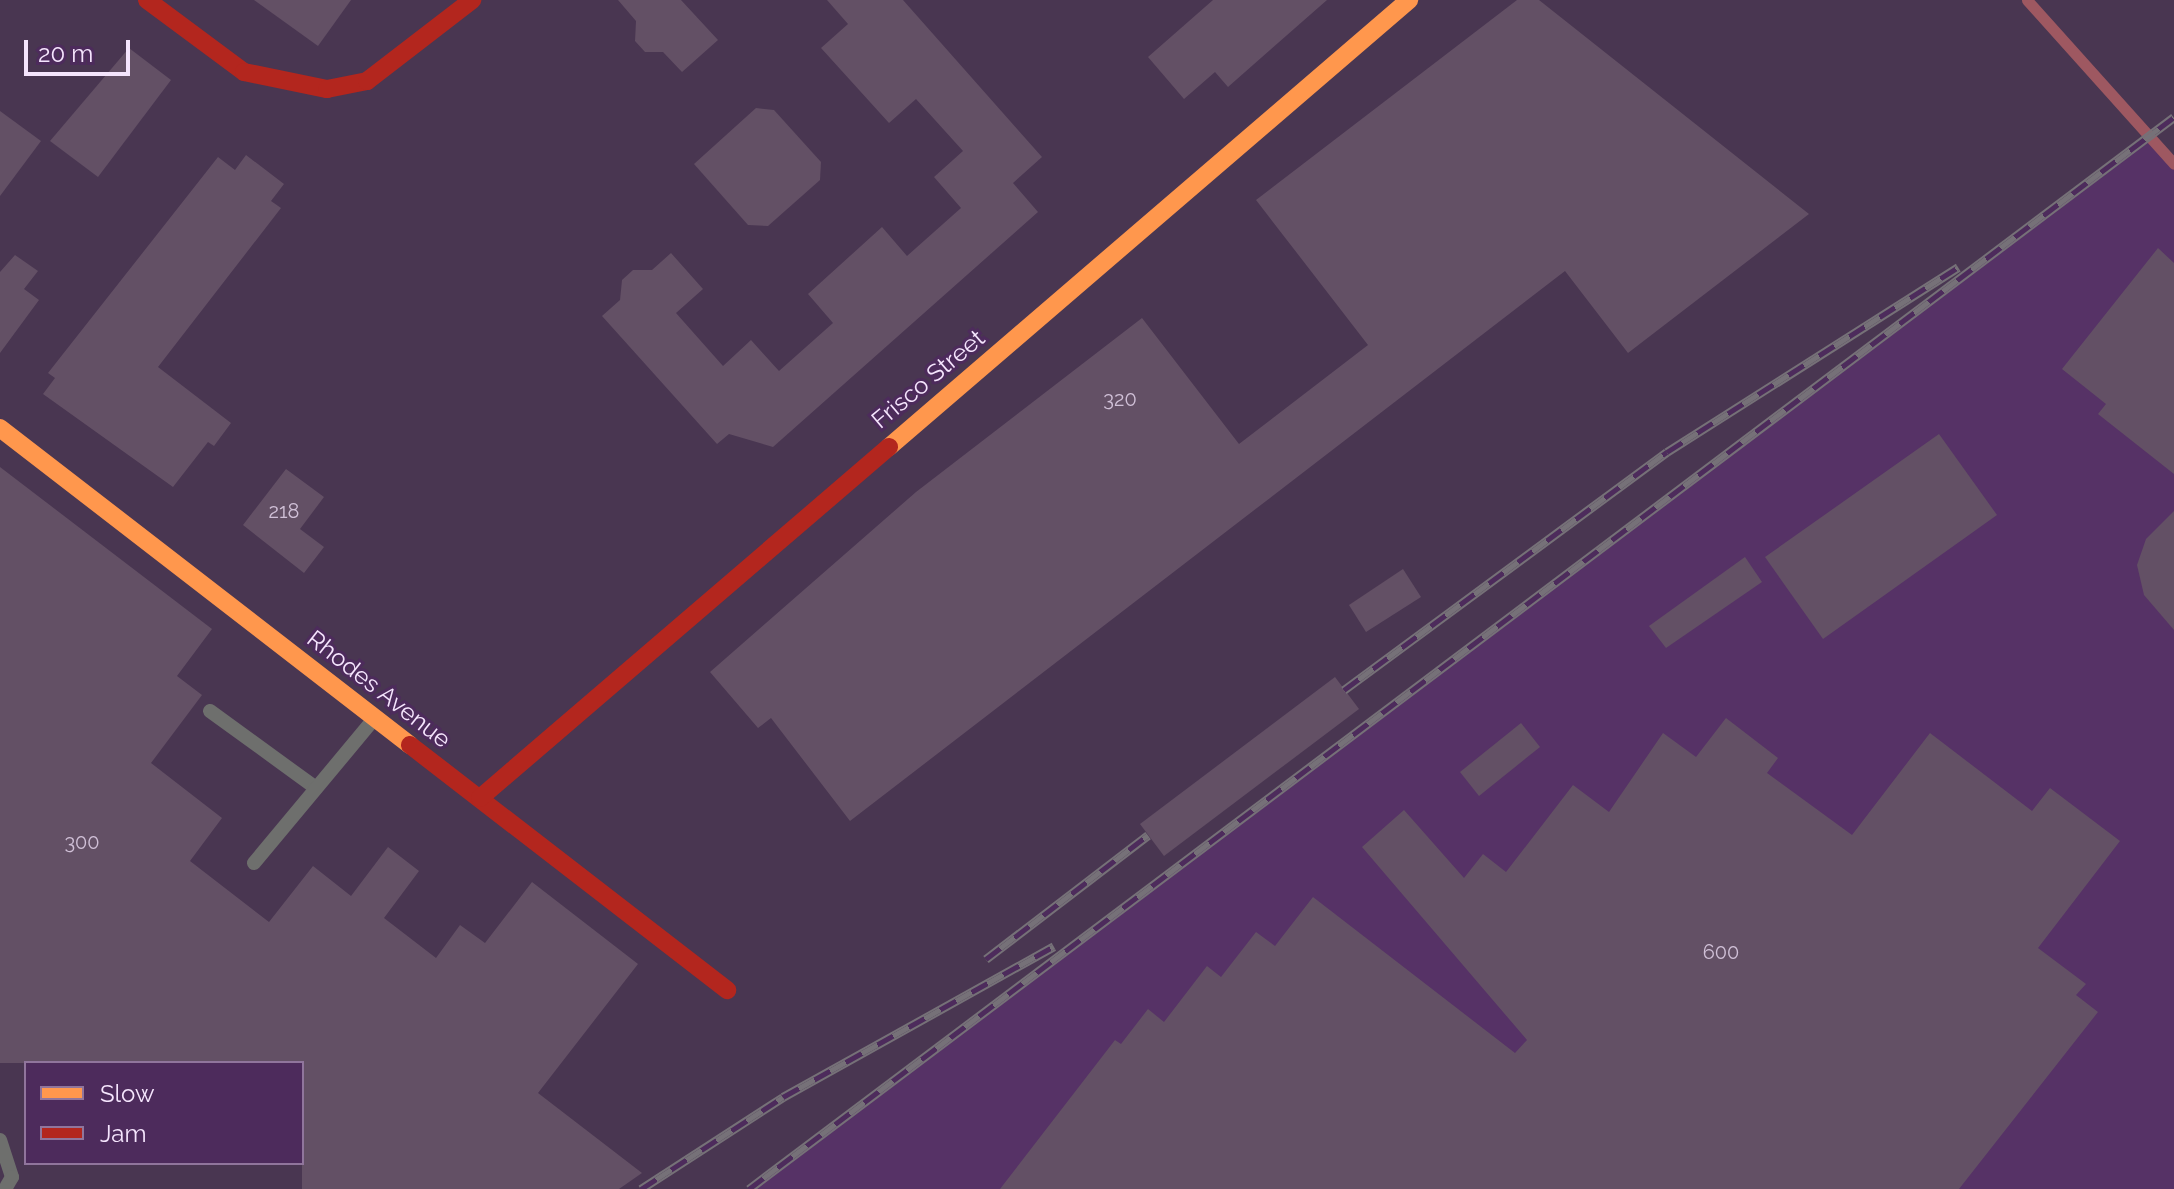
<!DOCTYPE html>
<html>
<head>
<meta charset="utf-8">
<style>
  body { margin:0 }
  #map { position:relative; width:2174px; height:1189px; overflow:hidden; background:#493651; font-family:Raleway,sans-serif }
  div>[style] { position:absolute }
  [style*='--x'] { left:calc(var(--x)*1px); top:calc(var(--y)*1px); width:calc(var(--w)*1px); rotate:calc(var(--a)*1deg) }
  .built>* { inset:0; background:#563266 }
  .stream>* { height:11px; margin:-5.5px; padding:0 5.5px; transform-origin:5.5px; border-radius:5.5px; background:#9e5861 }
  .building>* { inset:0; background:#635065 }
  .lane>* { height:14px; margin:-7px; padding:0 7px; transform-origin:7px; border-radius:7px; background:#6e6f6d }
  .slow>* { height:18px; margin:-9px; padding:0 9px; transform-origin:9px; border-radius:9px; background:#ff974d }
  .jam>* { height:18px; margin:-9px; padding:0 9px; transform-origin:9px; border-radius:9px; background:#b3261e }
  .rail>* { height:9px; margin-top:-4.5px; transform-origin:0; background:repeating-linear-gradient(90deg,#4d2b5c 0 18px,#767178 0 36px); box-sizing:border-box; border-block:2px solid #767178 }
  span { translate:-50% -50%; white-space:nowrap; text-align:center; line-height:1.15; -webkit-text-stroke:6px #4d2b5c; paint-order:stroke }
  .number-label { font-size:20px; color:#d0c0d7 }
  .number-label span { -webkit-text-stroke-width:0 }
  .street-label { font-size:24px; color:#f5e5fd }
  .legend { position:absolute; left:24px; top:1061px; width:280px; height:104px; box-sizing:border-box; background:#4d2b5c; border:2px solid #90759c; margin:0; padding:10px 14px; list-style:none; font-size:24px; color:#f5e5fd }
  .legend li { display:flex; align-items:center; gap:16px; height:40px }
  .legend b { width:40px; border:2px solid #90759c }
  .scale { position:absolute; left:24px; top:40px; width:106px; height:36px; box-sizing:border-box; border:4px solid #f5e5fd; border-top:0; padding-left:10px; font-size:24px; line-height:28px; white-space:nowrap; color:#f5e5fd; -webkit-text-stroke:6px #4d2b5c; paint-order:stroke }
</style>
</head>
<body>
<div id="map">
  <div class="built">
    <div style="clip-path:polygon(2149px 136px,2174px 164px,2174px 1189px,749px 1189px)"></div>
  </div>
  <div class="stream">
    <div style="--x:2027;--y:0;--w:220;--a:48.1"></div>
  </div>
  <div class="building">
    <div style="clip-path:polygon(254px 0,351px 0,318px 46px)"></div>
    <div style="clip-path:polygon(618px 0,681px 0,718px 40px,682px 72px,663px 52px,645px 52px,635px 41px,636px 21px)"></div>
    <div style="clip-path:polygon(827px 0,903px 0,1042px 157px,1013px 183px,1038px 212px,773px 447px,729px 434px,717px 444px,602px 316px,620px 300px,622px 280px,633px 270px,652px 270px,671px 253px,703px 289px,676px 313px,723px 366px,751px 340px,779px 371px,833px 323px,808px 294px,882px 227px,907px 256px,961px 208px,934px 177px,963px 151px,916px 99px,889px 123px,821px 48px,848px 24px)"></div>
    <div style="clip-path:polygon(1213px 0,1327px 0,1228px 87px,1215px 72px,1184px 99px,1148px 57px)"></div>
    <div style="clip-path:polygon(1517px 0,1539px 0,1809px 214px,1628px 353px,1565px 271px,850px 821px,771px 718px,758px 728px,710px 672px,916px 492px,1142px 318px,1239px 444px,1368px 345px,1256px 200px)"></div>
    <div style="clip-path:polygon(129px 48px,171px 80px,98px 177px,50px 141px)"></div>
    <div style="clip-path:polygon(756px 108px,774px 110px,821px 162px,820px 180px,768px 226px,748px 225px,694px 164px)"></div>
    <div style="clip-path:polygon(0 111px,41px 141px,0 196px)"></div>
    <div style="clip-path:polygon(246px 155px,284px 184px,271px 201px,281px 208px,158px 367px,231px 423px,214px 446px,208px 442px,173px 487px,43px 394px,55px 378px,48px 373px,218px 157px,235px 170px)"></div>
    <div style="clip-path:polygon(2158px 248px,2174px 263px,2174px 474px,2098px 414px,2106px 404px,2062px 369px)"></div>
    <div style="clip-path:polygon(15px 255px,38px 271px,24px 289px,39px 300px,0 353px,0 272px)"></div>
    <div style="clip-path:polygon(1939px 434px,1997px 515px,1823px 639px,1765px 557px)"></div>
    <div style="clip-path:polygon(0 467px,212px 629px,177px 676px,202px 695px,151px 763px,222px 818px,190px 861px,269px 922px,313px 866px,351px 896px,388px 847px,419px 871px,384px 918px,436px 958px,460px 925px,485px 943px,532px 882px,638px 964px,538px 1093px,642px 1173px,619px 1189px,302px 1189px,302px 1063px,0 1063px)"></div>
    <div style="clip-path:polygon(286px 469px,324px 497px,300px 529px,324px 547px,304px 573px,243px 525px)"></div>
    <div style="clip-path:polygon(2174px 511px,2174px 630px,2144px 595px,2137px 565px,2146px 539px)"></div>
    <div style="clip-path:polygon(1745px 557px,1762px 582px,1666px 648px,1649px 626px)"></div>
    <div style="clip-path:polygon(1403px 569px,1421px 597px,1366px 632px,1349px 605px)"></div>
    <div style="clip-path:polygon(1335px 677px,1359px 709px,1164px 856px,1140px 824px)"></div>
    <div style="clip-path:polygon(1726px 718px,1778px 758px,1767px 773px,1852px 835px,1930px 733px,2032px 811px,2050px 788px,2120px 841px,2038px 948px,2086px 984px,2076px 995px,2098px 1012px,1959px 1189px,1000px 1189px,1115px 1040px,1121px 1044px,1148px 1009px,1164px 1022px,1207px 966px,1221px 977px,1256px 932px,1275px 946px,1313px 897px,1515px 1053px,1527px 1040px,1362px 847px,1404px 810px,1464px 878px,1483px 854px,1506px 872px,1573px 785px,1609px 812px,1663px 733px,1696px 757px)"></div>
    <div style="clip-path:polygon(1521px 723px,1540px 747px,1479px 796px,1460px 772px)"></div>
  </div>
  <div class="lane">
    <div style="--x:210;--y:711;--w:131;--a:36"></div>
    <div style="--x:254;--y:863;--w:186;--a:-50.2"></div>
    <div style="--x:0;--y:1140;--w:39;--a:72"></div>
    <div style="--x:12;--y:1177;--w:14;--a:120"></div>
  </div>
  <div class="slow">
    <div style="--x:0;--y:428;--w:518;--a:37.71"></div>
    <div style="--x:889;--y:447;--w:686;--a:-40.68"></div>
  </div>
  <div class="jam">
    <div style="--x:147;--y:0;--w:121;--a:36.6"></div>
    <div style="--x:244;--y:72;--w:85;--a:11.6"></div>
    <div style="--x:327;--y:89;--w:41;--a:-11.3"></div>
    <div style="--x:367;--y:81;--w:133;--a:-37.6"></div>
    <div style="--x:410;--y:745;--w:401;--a:37.7"></div>
    <div style="--x:480;--y:798;--w:539;--a:-40.64"></div>
  </div>
  <div class="rail">
    <div style="--x:1344;--y:690;--w:401;--a:-36.4"></div>
    <div style="--x:1667;--y:452;--w:345;--a:-32.4"></div>
    <div style="--x:986;--y:959;--w:204;--a:-37.4"></div>
    <div style="--x:641;--y:1189;--w:169;--a:-32.9"></div>
    <div style="--x:783;--y:1097;--w:310;--a:-29.1"></div>
    <div style="--x:749;--y:1189;--w:1783;--a:-36.95"></div>
  </div>
  <div class="number-label">
    <span style="left:1120px;top:399px">320</span>
    <span style="left:284px;top:511px">218</span>
    <span style="left:82px;top:842px">300</span>
    <span style="left:1721px;top:952px">600</span>
  </div>
  <div class="street-label">
    <span style="left:928px;top:379px;rotate:-40deg">Frisco Street</span>
    <span style="left:379px;top:689px;rotate:38deg">Rhodes Avenue</span>
  </div>
  <ul class="legend">
  <li><b style="height:10px;background:#ff974d"></b>Slow</li>
  <li><b style="height:10px;background:#b3261e"></b>Jam</li>
  </ul>
  <div class="scale">20 m</div>
</div>
</body>
</html>
